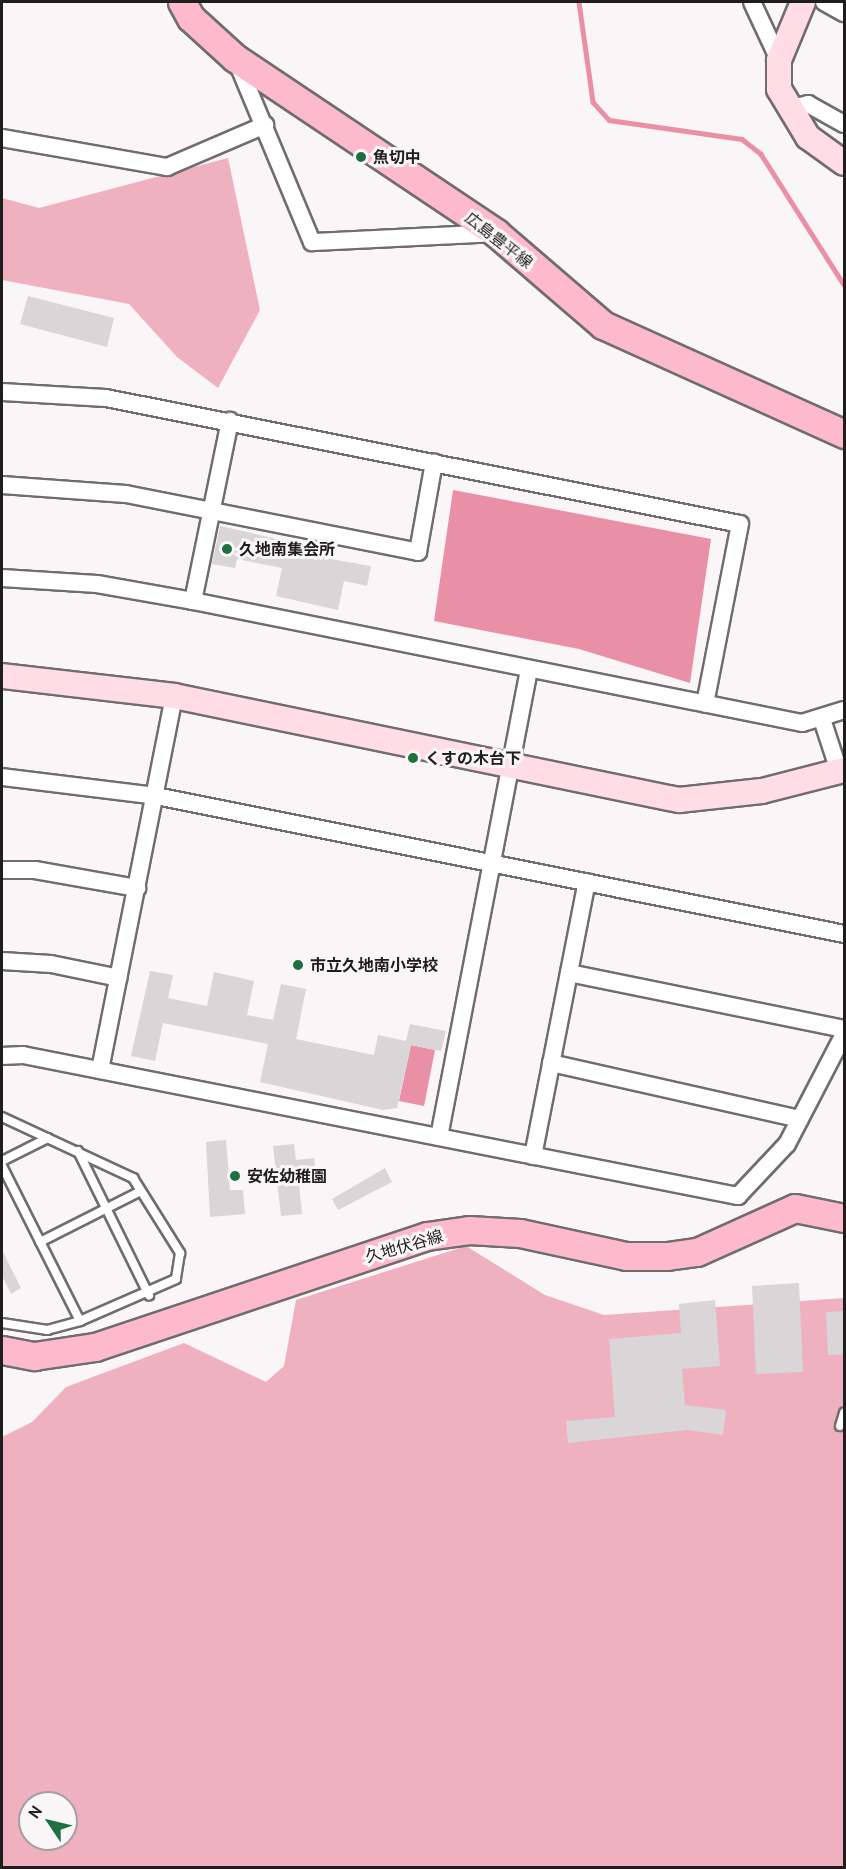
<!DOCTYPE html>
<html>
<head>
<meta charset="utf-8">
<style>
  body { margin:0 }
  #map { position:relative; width:846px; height:1869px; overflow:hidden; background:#faf5f6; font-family:"PT Sans","Noto Sans JP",sans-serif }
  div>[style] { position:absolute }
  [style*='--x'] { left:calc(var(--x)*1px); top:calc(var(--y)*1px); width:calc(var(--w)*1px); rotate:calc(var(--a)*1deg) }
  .green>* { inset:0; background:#efb1bf }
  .water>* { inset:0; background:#e990a7 }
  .stream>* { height:4.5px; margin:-2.25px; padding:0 2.25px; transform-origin:2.25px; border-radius:2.25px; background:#e990a7 }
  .building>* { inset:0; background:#dad5d6 }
  .roads { filter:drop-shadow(2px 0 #716c6d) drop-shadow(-2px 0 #716c6d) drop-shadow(0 2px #716c6d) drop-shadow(0 -2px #716c6d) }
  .lane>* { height:8px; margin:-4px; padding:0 4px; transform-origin:4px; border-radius:4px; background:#fff }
  .street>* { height:16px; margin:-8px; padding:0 8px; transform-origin:8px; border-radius:8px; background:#fff }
  .secondary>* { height:24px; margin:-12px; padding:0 12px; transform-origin:12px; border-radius:12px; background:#ffdce6 }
  .primary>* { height:27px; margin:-13.5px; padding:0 13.5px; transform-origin:13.5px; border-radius:13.5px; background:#febacd }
  .dots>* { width:16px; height:16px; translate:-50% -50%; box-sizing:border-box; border:3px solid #faf5f6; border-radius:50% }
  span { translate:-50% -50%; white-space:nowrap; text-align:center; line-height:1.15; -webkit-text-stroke:6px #faf5f6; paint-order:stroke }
  .poi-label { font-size:16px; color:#1f1e1e; font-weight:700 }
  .left { translate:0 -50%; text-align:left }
  .street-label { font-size:16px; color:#1f1e1e }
  .frame { position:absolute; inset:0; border:3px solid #1f1e1e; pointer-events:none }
  .north { position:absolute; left:18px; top:1791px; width:60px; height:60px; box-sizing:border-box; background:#faf5f6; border:2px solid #a29fa0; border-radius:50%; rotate:305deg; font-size:16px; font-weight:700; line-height:24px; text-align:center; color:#1f1e1e }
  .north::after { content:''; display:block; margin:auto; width:21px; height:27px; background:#1f7041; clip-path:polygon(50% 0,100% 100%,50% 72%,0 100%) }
</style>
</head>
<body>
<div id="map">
  <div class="green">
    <div style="clip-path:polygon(228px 158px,260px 310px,218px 388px,177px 357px,129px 304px,2px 280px,2px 198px,39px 208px)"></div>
    <div style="clip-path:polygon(evenodd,466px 1246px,545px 1295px,604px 1315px,844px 1298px,844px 1867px,2px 1868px,2px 1437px,32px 1422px,66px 1387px,184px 1343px,266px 1382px,284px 1366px,296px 1300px,466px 1246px,30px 1803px,66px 1803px,66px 1839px,30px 1839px,30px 1803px)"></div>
  </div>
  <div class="water">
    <div style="clip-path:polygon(453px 490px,711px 539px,690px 683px,579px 649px,434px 621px)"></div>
    <div style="clip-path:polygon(411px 1045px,435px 1050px,424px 1106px,399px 1101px)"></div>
  </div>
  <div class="stream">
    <div style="--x:579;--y:2;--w:101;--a:82"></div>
    <div style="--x:593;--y:102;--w:24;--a:48"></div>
    <div style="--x:609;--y:120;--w:134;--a:8.1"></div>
    <div style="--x:742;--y:139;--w:24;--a:38"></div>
    <div style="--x:761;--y:154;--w:155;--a:57.6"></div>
  </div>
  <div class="building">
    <div style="clip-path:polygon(28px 296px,114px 318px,107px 347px,20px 324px)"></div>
    <div style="clip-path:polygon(220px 526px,309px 546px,308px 555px,371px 566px,367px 586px,344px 581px,338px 610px,276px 596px,282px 568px,237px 559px,235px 568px,212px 564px)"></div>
    <div style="clip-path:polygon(150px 971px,173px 975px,168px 998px,207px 1006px,214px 972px,254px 981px,247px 1015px,273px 1020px,281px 984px,306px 989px,296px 1039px,374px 1055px,378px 1035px,406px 1041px,410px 1024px,446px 1031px,441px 1051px,411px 1045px,397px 1108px,383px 1110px,260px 1082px,268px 1044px,163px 1023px,155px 1061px,131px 1056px)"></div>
    <div style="clip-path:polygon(226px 1140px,230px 1190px,243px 1190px,245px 1214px,210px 1217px,206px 1142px)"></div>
    <div style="clip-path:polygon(294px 1144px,296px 1160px,314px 1158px,317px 1183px,299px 1185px,302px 1214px,281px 1216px,273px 1146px)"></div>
    <div style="clip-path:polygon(385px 1168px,392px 1182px,338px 1210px,332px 1199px)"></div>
    <div style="clip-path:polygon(2px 1250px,21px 1288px,11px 1294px,2px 1276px)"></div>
    <div style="clip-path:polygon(799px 1283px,803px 1372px,756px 1374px,752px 1286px)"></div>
    <div style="clip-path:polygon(715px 1300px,720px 1366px,682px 1369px,685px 1405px,726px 1410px,723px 1435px,687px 1430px,568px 1443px,566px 1421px,615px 1417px,609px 1339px,681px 1333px,679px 1304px)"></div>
    <div style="clip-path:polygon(844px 1311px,844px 1354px,828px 1355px,826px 1312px)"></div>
  </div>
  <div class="roads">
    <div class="lane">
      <div style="--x:2;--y:1117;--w:145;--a:25"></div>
      <div style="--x:133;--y:1178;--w:89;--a:57.9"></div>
      <div style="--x:180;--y:1253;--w:26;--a:99"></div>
      <div style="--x:176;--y:1279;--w:105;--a:156.4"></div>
      <div style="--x:80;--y:1321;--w:174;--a:-116.7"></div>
      <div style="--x:78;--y:1151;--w:161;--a:63.8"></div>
      <div style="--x:2;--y:1161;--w:51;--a:-26.6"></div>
      <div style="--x:40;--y:1242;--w:113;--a:-26.8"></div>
      <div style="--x:2;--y:1323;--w:46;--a:8.8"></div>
      <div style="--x:47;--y:1330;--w:34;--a:-15"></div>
      <div style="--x:840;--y:1426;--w:14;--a:-73"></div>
    </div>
    <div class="street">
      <div style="--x:752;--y:2;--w:64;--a:65"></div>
      <div style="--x:824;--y:2;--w:23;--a:29"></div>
      <div style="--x:237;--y:62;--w:195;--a:67.4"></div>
      <div style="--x:312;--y:242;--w:183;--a:-2.8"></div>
      <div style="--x:788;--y:109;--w:21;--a:-14"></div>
      <div style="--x:808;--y:104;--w:41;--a:29.1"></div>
      <div style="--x:2;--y:138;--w:168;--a:10"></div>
      <div style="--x:167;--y:167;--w:107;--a:-23.2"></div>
      <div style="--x:2;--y:392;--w:104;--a:3.3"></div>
      <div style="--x:106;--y:398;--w:646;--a:11.24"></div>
      <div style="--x:740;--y:524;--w:183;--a:101"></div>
      <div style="--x:2;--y:485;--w:124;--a:4.2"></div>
      <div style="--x:126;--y:494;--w:298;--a:11.2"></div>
      <div style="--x:418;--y:552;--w:91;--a:-79.9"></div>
      <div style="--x:2;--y:578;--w:95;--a:3.6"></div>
      <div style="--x:97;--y:584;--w:97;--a:10"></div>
      <div style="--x:193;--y:601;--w:621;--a:11.33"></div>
      <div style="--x:802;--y:723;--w:44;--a:-17.2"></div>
      <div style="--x:193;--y:601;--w:184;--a:-78.4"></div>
      <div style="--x:822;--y:719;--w:55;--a:71.9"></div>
      <div style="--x:2;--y:777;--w:155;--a:7"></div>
      <div style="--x:156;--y:796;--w:702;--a:11.34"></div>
      <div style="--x:2;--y:870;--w:33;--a:0"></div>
      <div style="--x:35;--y:870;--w:104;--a:10"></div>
      <div style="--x:2;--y:961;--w:49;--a:3.5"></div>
      <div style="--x:51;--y:964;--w:69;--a:11.6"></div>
      <div style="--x:569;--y:973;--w:281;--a:11.5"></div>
      <div style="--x:2;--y:1056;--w:21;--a:-3"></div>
      <div style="--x:23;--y:1055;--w:729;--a:11.16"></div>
      <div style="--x:738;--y:1196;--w:71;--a:-46.7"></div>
      <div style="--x:787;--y:1144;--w:124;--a:-62.6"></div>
      <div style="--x:551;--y:1063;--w:255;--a:12.7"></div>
      <div style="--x:100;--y:1070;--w:381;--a:-78.8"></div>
      <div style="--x:439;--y:1137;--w:476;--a:-79.1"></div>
      <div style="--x:533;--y:1156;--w:279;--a:-78.9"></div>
    </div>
    <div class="secondary">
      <div style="--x:803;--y:2;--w:63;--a:112.5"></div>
      <div style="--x:779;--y:60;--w:29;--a:90"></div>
      <div style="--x:779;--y:89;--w:56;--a:58.9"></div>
      <div style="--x:808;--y:137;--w:44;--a:35.8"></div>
      <div style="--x:2;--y:676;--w:173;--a:6.6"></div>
      <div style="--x:174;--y:696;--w:516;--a:11.64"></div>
      <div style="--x:679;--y:800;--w:83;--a:-6.2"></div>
      <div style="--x:762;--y:791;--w:85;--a:-14.4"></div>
    </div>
    <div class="primary">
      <div style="--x:182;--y:2;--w:18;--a:61"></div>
      <div style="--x:191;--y:18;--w:59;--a:42.3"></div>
      <div style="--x:235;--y:58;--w:314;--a:33.8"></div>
      <div style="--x:496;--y:233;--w:141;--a:40.7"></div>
      <div style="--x:603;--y:325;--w:265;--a:24.3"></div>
      <div style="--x:2;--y:1350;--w:33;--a:11"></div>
      <div style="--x:34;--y:1356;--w:62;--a:-8.4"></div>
      <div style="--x:95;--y:1347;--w:350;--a:-18.5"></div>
      <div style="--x:427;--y:1236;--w:42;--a:-8.1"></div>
      <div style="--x:469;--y:1230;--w:51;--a:3.4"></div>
      <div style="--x:520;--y:1233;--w:108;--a:12.2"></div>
      <div style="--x:626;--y:1256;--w:41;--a:0"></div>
      <div style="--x:667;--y:1256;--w:30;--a:-8"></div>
      <div style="--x:697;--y:1252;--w:107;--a:-24.2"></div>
      <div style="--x:795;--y:1208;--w:50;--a:11.5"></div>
    </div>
  </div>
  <div class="dots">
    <div style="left:361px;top:157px;background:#1f7041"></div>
    <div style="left:227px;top:549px;background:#1f7041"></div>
    <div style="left:413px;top:758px;background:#1f7041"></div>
    <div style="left:298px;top:965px;background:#1f7041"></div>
    <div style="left:235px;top:1176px;background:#1f7041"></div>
  </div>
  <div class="poi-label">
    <span class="left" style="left:373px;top:157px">魚切中</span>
    <span class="left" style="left:239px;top:549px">久地南集会所</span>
    <span class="left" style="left:425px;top:758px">くすの木台下</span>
    <span class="left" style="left:310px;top:965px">市立久地南小学校</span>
    <span class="left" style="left:247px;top:1176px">安佐幼稚園</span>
  </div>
  <div class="street-label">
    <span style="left:499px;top:240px;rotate:38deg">広島豊平線</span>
    <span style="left:404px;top:1246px;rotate:-16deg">久地伏谷線</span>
  </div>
  <div class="frame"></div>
  <div class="north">N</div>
</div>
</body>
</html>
